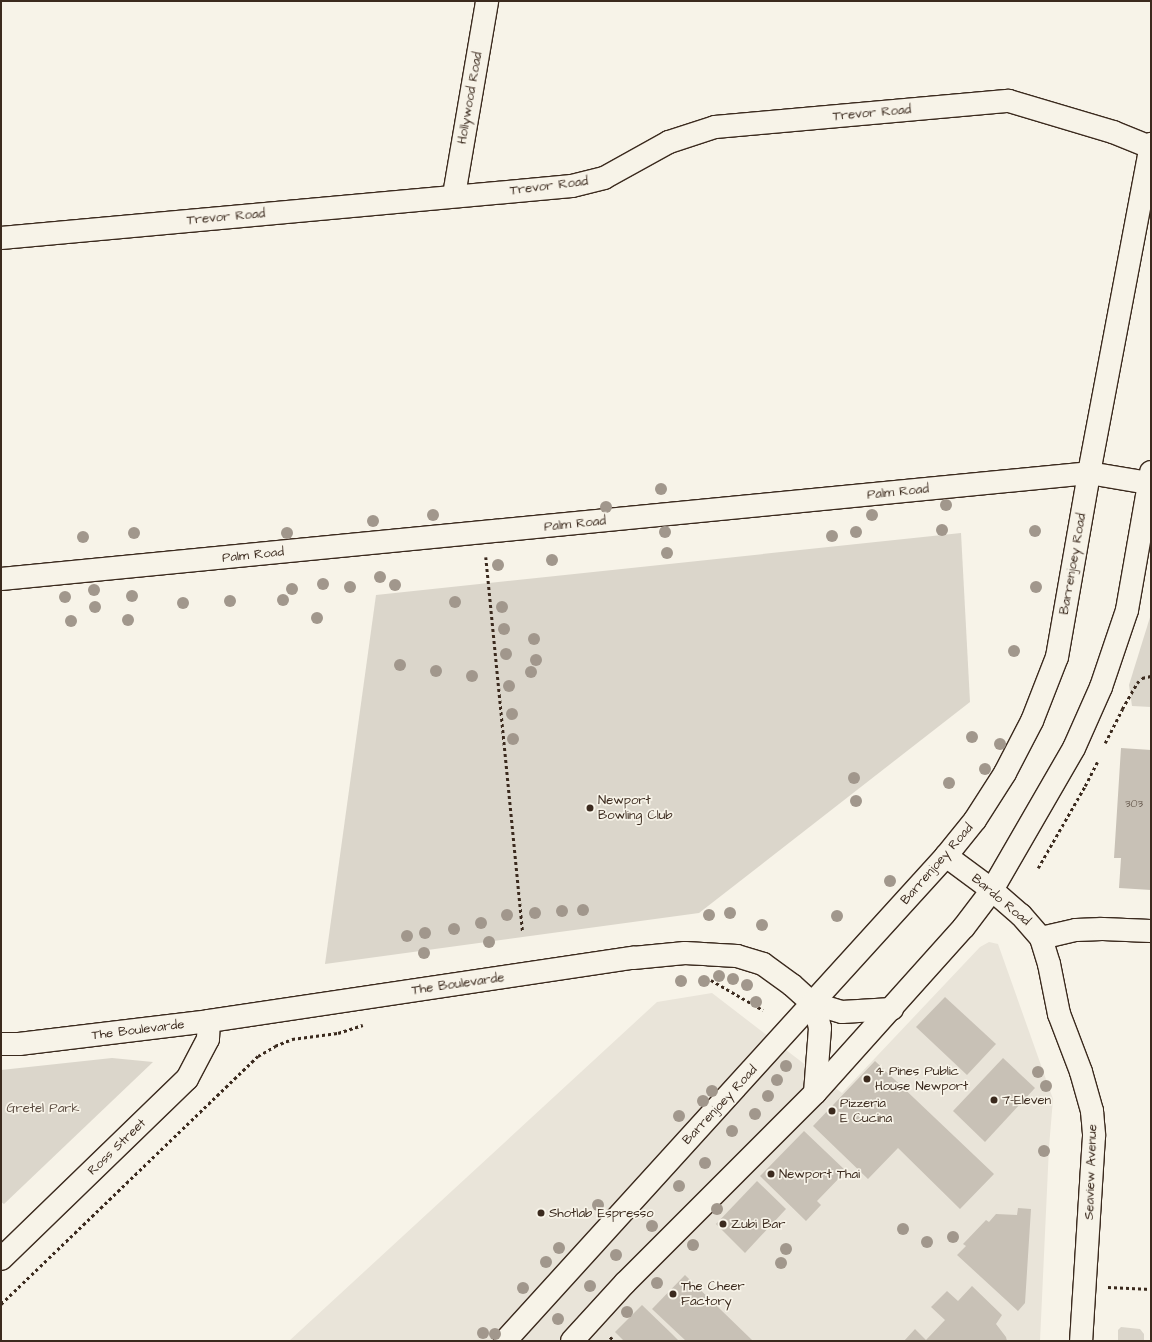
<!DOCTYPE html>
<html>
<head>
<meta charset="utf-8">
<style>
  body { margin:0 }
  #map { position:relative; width:1152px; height:1342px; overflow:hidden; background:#f7f3e8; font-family:"Architects Daughter",sans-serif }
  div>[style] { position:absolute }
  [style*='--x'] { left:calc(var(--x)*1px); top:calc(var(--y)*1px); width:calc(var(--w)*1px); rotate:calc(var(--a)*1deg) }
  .built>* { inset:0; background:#e9e4d9 }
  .green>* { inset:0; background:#dbd6cb }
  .building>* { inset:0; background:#c8c1b6 }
  .path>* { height:2.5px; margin-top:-1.25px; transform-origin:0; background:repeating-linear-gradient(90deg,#3b2a1e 0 3px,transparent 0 6px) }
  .roads { filter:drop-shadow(1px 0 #3b2a1e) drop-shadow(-1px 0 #3b2a1e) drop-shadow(0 1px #3b2a1e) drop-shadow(0 -1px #3b2a1e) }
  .minor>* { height:22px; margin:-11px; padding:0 11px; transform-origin:11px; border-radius:11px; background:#f7f3e8 }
  .major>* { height:22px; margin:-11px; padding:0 11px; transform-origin:11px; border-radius:11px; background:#f7f3e8 }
  .trees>* { width:12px; height:12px; margin:-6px; border-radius:50%; background:#a1978c }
  .dots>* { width:11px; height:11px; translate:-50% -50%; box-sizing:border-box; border:2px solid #f7f3e8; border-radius:50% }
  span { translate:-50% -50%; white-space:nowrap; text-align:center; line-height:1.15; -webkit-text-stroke:3.5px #f7f3e8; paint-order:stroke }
  .number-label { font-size:11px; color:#5e5044 }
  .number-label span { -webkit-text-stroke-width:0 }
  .street-label { font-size:13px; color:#3b2a1e }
  .poi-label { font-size:13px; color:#3b2a1e }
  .left { translate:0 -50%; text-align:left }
  .park-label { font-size:13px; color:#5b4c41 }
  .frame { position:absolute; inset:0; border:2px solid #3b2a1e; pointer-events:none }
</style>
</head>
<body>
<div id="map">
  <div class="built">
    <div style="clip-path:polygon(989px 942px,998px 944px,1053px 1099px,1049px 1147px,1040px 1341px,289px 1341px,657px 1002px,712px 993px,842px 1093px,980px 947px)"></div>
  </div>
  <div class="green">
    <div style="clip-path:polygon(961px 533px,970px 702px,699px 913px,325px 964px,376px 595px)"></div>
    <div style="clip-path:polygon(1151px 614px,1151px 707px,1132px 706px,1129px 685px)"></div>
    <div style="clip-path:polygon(112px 1058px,153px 1062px,4px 1204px,1px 1202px,1px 1070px)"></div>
    <div style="clip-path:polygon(1121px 1327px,1140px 1329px,1144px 1334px,1144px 1341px,1118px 1341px,1118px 1330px)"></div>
  </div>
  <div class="building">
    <div style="clip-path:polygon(1121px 748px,1151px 750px,1151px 890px,1119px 888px,1121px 858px,1114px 858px)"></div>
    <div style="clip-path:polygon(945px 997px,996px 1044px,967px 1075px,916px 1027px)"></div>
    <div style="clip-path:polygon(1003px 1058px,1035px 1088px,985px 1142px,953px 1111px)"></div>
    <div style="clip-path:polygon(875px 1061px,994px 1174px,960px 1209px,898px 1148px,868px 1179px,813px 1126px)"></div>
    <div style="clip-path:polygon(804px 1131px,846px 1171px,817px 1201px,821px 1205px,806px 1221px,760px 1176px)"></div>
    <div style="clip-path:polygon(757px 1181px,786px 1209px,745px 1253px,716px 1224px)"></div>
    <div style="clip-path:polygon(1018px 1208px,1031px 1209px,1025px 1303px,1018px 1311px,957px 1255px,966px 1246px,963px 1244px,986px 1220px,989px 1222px,996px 1214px,1017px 1215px)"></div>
    <div style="clip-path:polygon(685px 1275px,753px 1341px,686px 1341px,652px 1309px)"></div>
    <div style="clip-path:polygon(972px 1286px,1002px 1315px,996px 1324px,1006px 1337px,1007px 1341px,904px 1341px,915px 1329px,926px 1340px,945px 1320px,931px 1307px,947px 1291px,958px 1301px)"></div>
    <div style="clip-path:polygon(642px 1305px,671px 1333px,679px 1341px,624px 1341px,615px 1332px)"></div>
  </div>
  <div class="path">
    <div style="--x:486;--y:557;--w:377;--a:84.4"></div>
    <div style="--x:1105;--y:743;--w:38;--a:-63"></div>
    <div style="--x:1122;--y:709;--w:30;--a:-60"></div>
    <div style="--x:1137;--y:683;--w:7;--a:-45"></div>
    <div style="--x:1142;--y:678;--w:9;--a:-13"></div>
    <div style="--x:1038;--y:868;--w:95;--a:-60.2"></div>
    <div style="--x:1085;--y:786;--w:27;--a:-63"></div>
    <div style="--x:711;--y:980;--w:60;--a:30"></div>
    <div style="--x:1108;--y:1287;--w:43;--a:2.7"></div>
    <div style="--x:1;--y:1304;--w:357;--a:-44"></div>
    <div style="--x:258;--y:1056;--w:20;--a:-30"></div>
    <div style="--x:275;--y:1046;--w:18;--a:-22"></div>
    <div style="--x:292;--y:1039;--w:46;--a:-7.4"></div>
    <div style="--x:338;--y:1033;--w:26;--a:-18"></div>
    <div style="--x:610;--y:1337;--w:6;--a:39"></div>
  </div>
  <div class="roads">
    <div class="minor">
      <div style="--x:454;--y:195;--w:197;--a:-80.3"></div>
      <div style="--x:1;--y:238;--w:573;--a:-5.2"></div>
      <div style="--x:572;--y:186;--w:33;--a:-14"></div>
      <div style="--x:604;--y:178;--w:74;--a:-29"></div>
      <div style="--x:669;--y:142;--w:48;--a:-18.1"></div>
      <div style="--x:715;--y:127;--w:295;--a:-5.1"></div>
      <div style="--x:1009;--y:101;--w:109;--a:16.6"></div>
      <div style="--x:1113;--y:132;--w:40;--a:22"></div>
      <div style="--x:1;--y:579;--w:1093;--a:-5.56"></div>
      <div style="--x:992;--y:890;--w:38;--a:41"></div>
      <div style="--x:1021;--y:915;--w:30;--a:49"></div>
      <div style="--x:1041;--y:938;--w:27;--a:73"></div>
      <div style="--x:1049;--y:964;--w:51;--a:78.7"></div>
      <div style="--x:1059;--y:1014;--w:62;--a:69.2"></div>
      <div style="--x:1081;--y:1072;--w:41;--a:74.2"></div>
      <div style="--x:1092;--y:1111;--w:25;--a:85"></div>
      <div style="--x:1094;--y:1136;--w:205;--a:93.6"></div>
      <div style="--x:1041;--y:938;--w:36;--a:-13"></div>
      <div style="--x:1076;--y:930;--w:26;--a:-2"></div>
      <div style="--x:1102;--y:929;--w:49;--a:2.3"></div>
      <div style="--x:1;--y:1044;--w:18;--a:0"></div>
      <div style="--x:19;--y:1044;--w:191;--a:-6.9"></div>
      <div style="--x:209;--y:1021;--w:429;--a:-8.5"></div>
      <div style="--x:633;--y:958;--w:52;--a:-5.5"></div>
      <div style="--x:685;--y:953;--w:52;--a:3.3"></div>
      <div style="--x:737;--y:956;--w:27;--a:17"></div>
      <div style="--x:763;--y:964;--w:36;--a:36"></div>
      <div style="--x:792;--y:985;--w:27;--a:42"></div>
      <div style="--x:1;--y:1259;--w:259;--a:-44.1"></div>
      <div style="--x:187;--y:1079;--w:45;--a:-62.3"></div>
      <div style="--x:208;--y:1039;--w:18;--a:-87"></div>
    </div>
    <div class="major">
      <div style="--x:1089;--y:473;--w:61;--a:9.5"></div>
      <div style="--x:946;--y:856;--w:57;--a:36.5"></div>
      <div style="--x:812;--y:1003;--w:13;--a:67"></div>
      <div style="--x:817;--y:1015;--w:13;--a:77"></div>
      <div style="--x:820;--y:1028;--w:65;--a:94.4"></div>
      <div style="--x:812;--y:1003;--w:31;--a:17"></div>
      <div style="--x:842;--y:1012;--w:50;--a:-3.4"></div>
      <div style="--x:505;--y:1341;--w:656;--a:-47.72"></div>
      <div style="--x:946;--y:856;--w:46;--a:-51.1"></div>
      <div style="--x:975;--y:820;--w:56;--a:-57.4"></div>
      <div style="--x:1005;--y:773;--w:59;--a:-62.6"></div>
      <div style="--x:1032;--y:721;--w:69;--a:-68.7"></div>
      <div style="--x:1057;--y:657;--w:187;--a:-80.1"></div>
      <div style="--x:1089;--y:473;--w:335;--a:-79.3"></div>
      <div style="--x:572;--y:1341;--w:79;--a:-47.6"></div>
      <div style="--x:625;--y:1283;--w:269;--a:-45"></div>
      <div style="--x:815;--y:1093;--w:223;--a:-48.1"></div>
      <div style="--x:964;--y:927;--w:46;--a:-52.9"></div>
      <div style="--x:992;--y:890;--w:164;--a:-60"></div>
      <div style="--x:1074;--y:748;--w:67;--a:-66.1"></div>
      <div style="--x:1101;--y:687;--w:81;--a:-71.3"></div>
      <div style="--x:1127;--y:610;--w:140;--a:-80.1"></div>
    </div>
  </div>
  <div class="trees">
    <div style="left:661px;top:489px"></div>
    <div style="left:946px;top:505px"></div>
    <div style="left:606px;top:507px"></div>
    <div style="left:433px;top:515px"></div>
    <div style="left:872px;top:515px"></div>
    <div style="left:373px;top:521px"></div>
    <div style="left:942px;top:530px"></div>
    <div style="left:1035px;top:531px"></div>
    <div style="left:665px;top:532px"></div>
    <div style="left:856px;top:532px"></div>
    <div style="left:134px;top:533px"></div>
    <div style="left:287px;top:533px"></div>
    <div style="left:832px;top:536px"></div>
    <div style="left:83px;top:537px"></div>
    <div style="left:667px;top:553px"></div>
    <div style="left:552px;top:560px"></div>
    <div style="left:498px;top:565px"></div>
    <div style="left:380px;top:577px"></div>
    <div style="left:323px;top:584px"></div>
    <div style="left:395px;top:585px"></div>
    <div style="left:350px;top:587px"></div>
    <div style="left:1036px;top:587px"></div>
    <div style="left:292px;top:589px"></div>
    <div style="left:94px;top:590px"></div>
    <div style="left:132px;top:596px"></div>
    <div style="left:65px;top:597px"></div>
    <div style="left:283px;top:600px"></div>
    <div style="left:230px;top:601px"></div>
    <div style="left:455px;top:602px"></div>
    <div style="left:183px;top:603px"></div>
    <div style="left:95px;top:607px"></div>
    <div style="left:502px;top:607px"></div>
    <div style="left:317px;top:618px"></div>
    <div style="left:128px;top:620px"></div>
    <div style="left:71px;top:621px"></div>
    <div style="left:504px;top:629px"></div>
    <div style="left:534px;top:639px"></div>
    <div style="left:1014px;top:651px"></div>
    <div style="left:506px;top:654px"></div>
    <div style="left:536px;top:660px"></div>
    <div style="left:400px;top:665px"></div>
    <div style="left:436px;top:671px"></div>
    <div style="left:531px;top:672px"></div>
    <div style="left:472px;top:676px"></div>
    <div style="left:509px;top:686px"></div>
    <div style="left:512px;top:714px"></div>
    <div style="left:972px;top:737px"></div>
    <div style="left:513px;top:739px"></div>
    <div style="left:1000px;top:744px"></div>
    <div style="left:985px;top:769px"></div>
    <div style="left:854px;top:778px"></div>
    <div style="left:949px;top:783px"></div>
    <div style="left:856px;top:801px"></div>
    <div style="left:890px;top:881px"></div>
    <div style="left:583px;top:910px"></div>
    <div style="left:562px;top:911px"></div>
    <div style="left:535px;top:913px"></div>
    <div style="left:730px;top:913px"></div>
    <div style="left:507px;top:915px"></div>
    <div style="left:709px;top:915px"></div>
    <div style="left:837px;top:916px"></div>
    <div style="left:481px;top:923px"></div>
    <div style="left:762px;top:925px"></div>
    <div style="left:454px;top:929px"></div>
    <div style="left:425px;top:933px"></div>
    <div style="left:407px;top:936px"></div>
    <div style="left:489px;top:942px"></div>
    <div style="left:424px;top:953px"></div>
    <div style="left:719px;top:976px"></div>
    <div style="left:733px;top:979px"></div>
    <div style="left:681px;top:981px"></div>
    <div style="left:704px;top:981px"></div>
    <div style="left:747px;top:985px"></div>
    <div style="left:756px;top:1002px"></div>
    <div style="left:786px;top:1066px"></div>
    <div style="left:1038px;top:1072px"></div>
    <div style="left:777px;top:1080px"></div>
    <div style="left:1046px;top:1086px"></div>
    <div style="left:712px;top:1091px"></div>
    <div style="left:768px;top:1096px"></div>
    <div style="left:703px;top:1101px"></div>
    <div style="left:755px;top:1114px"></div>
    <div style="left:679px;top:1116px"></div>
    <div style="left:732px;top:1131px"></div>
    <div style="left:1044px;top:1151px"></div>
    <div style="left:705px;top:1163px"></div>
    <div style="left:679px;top:1186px"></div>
    <div style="left:598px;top:1205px"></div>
    <div style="left:717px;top:1209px"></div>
    <div style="left:652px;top:1226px"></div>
    <div style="left:903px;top:1229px"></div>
    <div style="left:953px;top:1237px"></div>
    <div style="left:927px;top:1242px"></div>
    <div style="left:693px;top:1245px"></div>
    <div style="left:559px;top:1248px"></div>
    <div style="left:786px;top:1249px"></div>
    <div style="left:616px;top:1255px"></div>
    <div style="left:546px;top:1262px"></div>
    <div style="left:781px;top:1263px"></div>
    <div style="left:657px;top:1283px"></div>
    <div style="left:590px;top:1286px"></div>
    <div style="left:523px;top:1288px"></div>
    <div style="left:627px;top:1312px"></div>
    <div style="left:558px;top:1319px"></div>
    <div style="left:483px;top:1333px"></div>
    <div style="left:495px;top:1334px"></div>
  </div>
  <div class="dots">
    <div style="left:590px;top:808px;background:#3b2a1e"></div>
    <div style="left:867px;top:1079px;background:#3b2a1e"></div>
    <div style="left:994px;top:1100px;background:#3b2a1e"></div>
    <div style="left:832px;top:1111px;background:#3b2a1e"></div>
    <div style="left:771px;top:1174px;background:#3b2a1e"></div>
    <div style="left:541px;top:1213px;background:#3b2a1e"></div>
    <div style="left:723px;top:1224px;background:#3b2a1e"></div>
    <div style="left:673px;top:1294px;background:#3b2a1e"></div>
  </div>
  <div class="number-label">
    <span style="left:1134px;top:804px">303</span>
  </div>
  <div class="street-label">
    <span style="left:470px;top:98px;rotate:-80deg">Hollywood Road</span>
    <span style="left:872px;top:113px;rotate:-5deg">Trevor Road</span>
    <span style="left:549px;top:186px;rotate:-7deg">Trevor Road</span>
    <span style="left:226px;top:217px;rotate:-5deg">Trevor Road</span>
    <span style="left:898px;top:492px;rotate:-6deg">Palm Road</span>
    <span style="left:575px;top:524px;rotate:-6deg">Palm Road</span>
    <span style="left:253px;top:555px;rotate:-6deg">Palm Road</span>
    <span style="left:1073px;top:564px;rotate:-80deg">Barrenjoey Road</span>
    <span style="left:937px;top:864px;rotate:-49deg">Barrenjoey Road</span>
    <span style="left:1001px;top:900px;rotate:40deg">Bardo Road</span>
    <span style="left:458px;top:984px;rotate:-8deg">The Boulevarde</span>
    <span style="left:138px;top:1030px;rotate:-7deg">The Boulevarde</span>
    <span style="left:720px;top:1105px;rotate:-47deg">Barrenjoey Road</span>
    <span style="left:117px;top:1147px;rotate:-44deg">Ross Street</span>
    <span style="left:1091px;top:1172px;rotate:-88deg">Seaview Avenue</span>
  </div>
  <div class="poi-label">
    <span class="left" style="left:598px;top:808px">Newport<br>Bowling Club</span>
    <span class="left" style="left:875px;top:1079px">4 Pines Public<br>House Newport</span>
    <span class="left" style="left:1002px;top:1100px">7-Eleven</span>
    <span class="left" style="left:840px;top:1111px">Pizzeria<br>E Cucina</span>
    <span class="left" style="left:779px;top:1174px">Newport Thai</span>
    <span class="left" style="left:549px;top:1213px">Shotlab Espresso</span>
    <span class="left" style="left:731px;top:1224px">Zubi Bar</span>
    <span class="left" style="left:681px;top:1294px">The Cheer<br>Factory</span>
  </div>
  <div class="park-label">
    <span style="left:43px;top:1108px">Gretel Park</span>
  </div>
  <div class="frame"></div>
</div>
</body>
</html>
